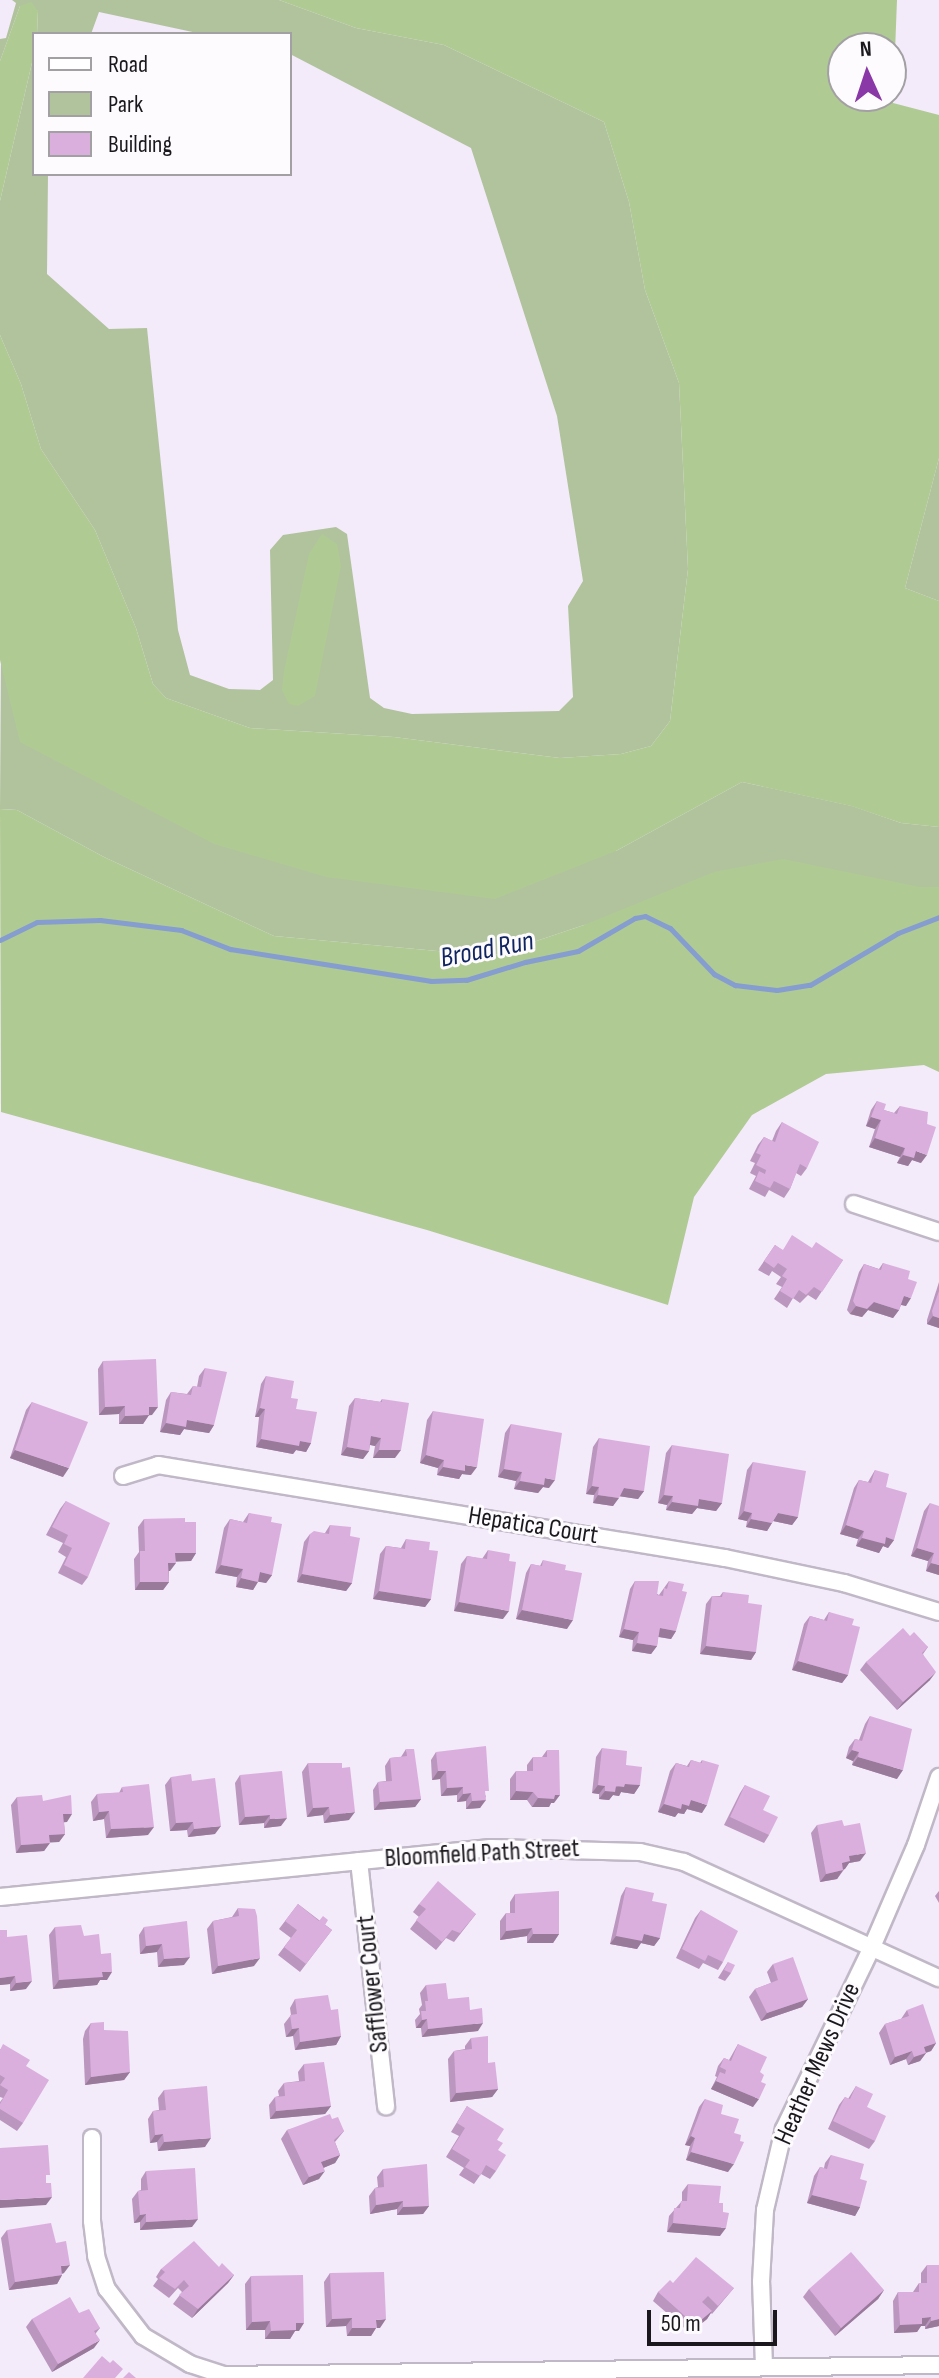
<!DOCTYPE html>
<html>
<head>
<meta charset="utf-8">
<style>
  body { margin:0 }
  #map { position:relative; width:939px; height:2378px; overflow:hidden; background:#f3eafa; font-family:"Sofia Sans Condensed",sans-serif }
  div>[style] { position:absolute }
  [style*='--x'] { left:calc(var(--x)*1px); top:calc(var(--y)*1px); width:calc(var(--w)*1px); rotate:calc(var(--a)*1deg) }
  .green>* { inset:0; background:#b1c39d }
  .forest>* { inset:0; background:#b0ca94 }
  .stream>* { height:5px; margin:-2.5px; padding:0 2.5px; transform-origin:2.5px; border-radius:2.5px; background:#859dcf }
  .roads { filter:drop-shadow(2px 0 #c1b8c7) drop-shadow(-2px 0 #c1b8c7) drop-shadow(0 2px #c1b8c7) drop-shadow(0 -2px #c1b8c7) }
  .minor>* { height:16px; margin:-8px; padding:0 8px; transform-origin:8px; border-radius:8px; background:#fff }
  .wall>* { inset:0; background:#bb96be }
  .shaded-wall>* { inset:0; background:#997a9b }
  .building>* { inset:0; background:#daafdd }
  span { translate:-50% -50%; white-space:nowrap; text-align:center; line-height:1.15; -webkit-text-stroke:6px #fdfbfe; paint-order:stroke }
  .street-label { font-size:26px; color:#1b181d }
  .water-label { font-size:28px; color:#102560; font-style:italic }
  .legend { position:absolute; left:32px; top:32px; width:260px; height:144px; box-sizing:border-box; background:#fdfbfe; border:2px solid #a3a0a4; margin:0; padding:10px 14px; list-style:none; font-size:24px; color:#1b181d }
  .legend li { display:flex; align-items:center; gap:16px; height:40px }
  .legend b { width:40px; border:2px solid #a3a0a4 }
  .north { position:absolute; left:827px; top:32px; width:80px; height:80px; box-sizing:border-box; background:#fdfbfe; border:2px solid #a3a0a4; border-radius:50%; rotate:357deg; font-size:22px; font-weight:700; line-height:32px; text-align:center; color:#1b181d }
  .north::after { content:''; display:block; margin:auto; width:28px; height:36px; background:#8a38a8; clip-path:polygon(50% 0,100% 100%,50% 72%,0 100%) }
  .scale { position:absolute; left:647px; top:2310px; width:130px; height:36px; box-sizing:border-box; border:4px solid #1b181d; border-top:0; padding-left:10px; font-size:24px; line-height:28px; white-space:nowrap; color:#1b181d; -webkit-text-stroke:6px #fdfbfe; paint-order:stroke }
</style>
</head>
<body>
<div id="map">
  <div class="green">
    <div style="clip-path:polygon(12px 0,279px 0,356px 28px,444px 45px,604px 122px,629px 202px,645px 290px,679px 383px,688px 569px,670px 721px,651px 746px,621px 754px,560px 758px,394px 737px,250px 728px,166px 698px,153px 684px,136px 628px,95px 530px,41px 449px,21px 384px,0 335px,0 201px,34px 54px,34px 174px,48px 174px,47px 274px,109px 329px,147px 328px,178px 630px,190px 675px,229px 689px,260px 690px,273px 680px,270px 550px,283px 535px,336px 527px,347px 534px,370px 698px,384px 708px,412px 714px,559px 711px,573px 697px,568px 606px,583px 581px,557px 416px,471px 148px,290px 54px,290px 34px,202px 34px,99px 12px,91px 34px,37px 34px,38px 11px,20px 6px,0 61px,0 39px,6px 38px,16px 3px)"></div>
    <div style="clip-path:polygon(939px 458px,939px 601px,905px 588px)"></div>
    <div style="clip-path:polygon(1px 660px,616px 851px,742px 782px,852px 806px,901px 823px,939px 827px,939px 887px,584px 925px,492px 956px,274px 936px,104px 857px,17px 810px,0 809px)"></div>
  </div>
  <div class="forest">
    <div style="clip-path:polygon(evenodd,279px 0,897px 0,893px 103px,939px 115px,939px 458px,905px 588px,939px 601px,939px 827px,901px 823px,851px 806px,742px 782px,616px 851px,495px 899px,326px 877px,214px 844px,20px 742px,0 660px,0 335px,21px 384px,41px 449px,95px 530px,136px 628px,153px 684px,166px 698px,250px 728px,394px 737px,560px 758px,621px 754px,651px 746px,670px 721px,688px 569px,679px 383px,645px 290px,629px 202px,604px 122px,444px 45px,356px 28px,279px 0,891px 48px,891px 96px,843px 96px,843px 48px,891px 48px)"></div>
    <div style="clip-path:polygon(31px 2px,38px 11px,37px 34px,34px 34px,34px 54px,0 201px,0 61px,20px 6px)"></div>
    <div style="clip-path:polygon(322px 534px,337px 544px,341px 566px,315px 696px,298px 706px,289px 704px,282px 690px,284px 671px,309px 554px)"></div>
    <div style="clip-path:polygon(0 809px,17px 810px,104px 857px,274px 936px,492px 956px,584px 925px,714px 872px,783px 859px,920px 887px,939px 887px,939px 1072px,924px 1065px,826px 1074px,752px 1115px,694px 1197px,668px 1305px,427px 1230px,1px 1112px)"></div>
  </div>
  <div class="stream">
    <div style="--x:0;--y:940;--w:41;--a:-25.9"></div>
    <div style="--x:37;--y:922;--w:63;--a:-1.8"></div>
    <div style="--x:100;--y:920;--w:82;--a:7"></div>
    <div style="--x:181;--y:930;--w:53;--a:21.2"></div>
    <div style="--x:230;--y:949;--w:204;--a:9"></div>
    <div style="--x:431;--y:981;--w:35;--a:-2"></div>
    <div style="--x:466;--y:980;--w:62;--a:-17"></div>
    <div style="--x:525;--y:962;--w:54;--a:-11.7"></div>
    <div style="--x:578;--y:951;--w:66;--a:-30.1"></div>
    <div style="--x:635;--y:918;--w:10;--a:-11"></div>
    <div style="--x:645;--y:916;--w:28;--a:26"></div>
    <div style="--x:670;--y:928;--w:64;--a:46.3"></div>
    <div style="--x:714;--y:974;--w:24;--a:28"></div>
    <div style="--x:735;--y:985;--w:42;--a:6.8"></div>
    <div style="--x:777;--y:990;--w:33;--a:-9"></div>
    <div style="--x:810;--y:985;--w:102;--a:-30.6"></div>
    <div style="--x:898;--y:933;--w:44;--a:-21.3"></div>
  </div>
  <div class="roads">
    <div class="minor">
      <div style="--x:854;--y:1204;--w:89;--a:18.2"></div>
      <div style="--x:123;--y:1476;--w:37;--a:-17"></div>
      <div style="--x:158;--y:1465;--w:575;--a:9.31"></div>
      <div style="--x:725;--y:1558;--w:122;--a:11.9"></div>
      <div style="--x:844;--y:1583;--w:99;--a:17"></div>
      <div style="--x:359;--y:1861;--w:247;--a:83.7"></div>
      <div style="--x:0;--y:1897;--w:493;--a:-5.7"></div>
      <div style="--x:491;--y:1848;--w:149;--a:1.5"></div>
      <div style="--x:640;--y:1852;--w:45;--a:12.8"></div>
      <div style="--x:684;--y:1862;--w:280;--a:24.5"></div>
      <div style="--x:92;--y:2138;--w:83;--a:90"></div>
      <div style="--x:92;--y:2221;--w:35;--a:83"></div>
      <div style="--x:96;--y:2256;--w:35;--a:72"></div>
      <div style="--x:107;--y:2289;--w:59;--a:52.5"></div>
      <div style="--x:143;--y:2336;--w:55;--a:30.8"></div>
      <div style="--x:190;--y:2364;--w:35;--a:18"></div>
      <div style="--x:223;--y:2375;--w:716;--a:-0.8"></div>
      <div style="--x:764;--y:2366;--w:84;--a:-92"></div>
      <div style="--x:761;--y:2282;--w:72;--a:-86.8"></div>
      <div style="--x:765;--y:2210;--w:83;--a:-76.8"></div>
      <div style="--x:784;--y:2129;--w:202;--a:-64.2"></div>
      <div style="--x:872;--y:1947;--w:111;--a:-66.7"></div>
      <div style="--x:916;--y:1845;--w:72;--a:-71.3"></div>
    </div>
  </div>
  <div class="wall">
    <div style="clip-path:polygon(877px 1101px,884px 1110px,894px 1113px,900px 1106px,921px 1163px,912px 1160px,908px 1166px,897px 1163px,900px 1157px,869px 1147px,875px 1129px,866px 1126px,871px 1110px)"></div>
    <div style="clip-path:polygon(782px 1122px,807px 1168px,801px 1176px,796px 1173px,790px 1189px,784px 1198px,769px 1190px,765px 1197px,749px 1189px,756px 1176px,750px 1173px,755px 1163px,750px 1161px,758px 1145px,764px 1137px,772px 1141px,776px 1131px)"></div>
    <div style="clip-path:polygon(775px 1245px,782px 1250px,812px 1248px,843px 1260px,816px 1300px,808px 1295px,800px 1303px,793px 1298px,787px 1308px,774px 1299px,782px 1287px,776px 1284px,781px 1277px,772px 1271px,769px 1276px,758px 1270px)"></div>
    <div style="clip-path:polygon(883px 1263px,908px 1279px,906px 1306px,901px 1305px,899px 1310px,893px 1318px,868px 1310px,862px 1317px,850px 1314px,847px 1310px,859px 1272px,864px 1264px,879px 1269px)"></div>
    <div style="clip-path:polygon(939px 1282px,939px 1328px,927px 1324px,927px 1320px)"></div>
    <div style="clip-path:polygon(103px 1361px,152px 1415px,149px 1415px,143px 1424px,119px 1424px,119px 1414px,99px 1415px,98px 1369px)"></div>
    <div style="clip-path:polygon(205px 1368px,214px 1425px,209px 1433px,184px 1429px,180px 1435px,160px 1432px,166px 1400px,171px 1392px,187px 1394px,193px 1386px,197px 1387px,199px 1376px)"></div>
    <div style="clip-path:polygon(266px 1376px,291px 1398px,296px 1409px,311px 1443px,306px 1452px,296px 1450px,293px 1454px,256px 1447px,259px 1417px,255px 1417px,261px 1384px)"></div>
    <div style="clip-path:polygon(355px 1398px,380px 1402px,382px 1399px,395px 1458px,373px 1458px,375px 1446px,370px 1445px,369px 1451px,363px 1459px,341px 1455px,349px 1406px)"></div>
    <div style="clip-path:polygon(32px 1402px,63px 1477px,10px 1458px,26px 1410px)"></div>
    <div style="clip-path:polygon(433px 1411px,471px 1475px,462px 1474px,459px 1479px,437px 1475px,438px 1468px,420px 1463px,427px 1420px)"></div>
    <div style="clip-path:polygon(511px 1424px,549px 1488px,543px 1487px,538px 1493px,514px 1489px,516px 1481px,498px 1477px,505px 1433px)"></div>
    <div style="clip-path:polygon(599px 1438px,644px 1491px,638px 1499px,619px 1496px,613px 1506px,593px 1503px,594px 1495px,586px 1494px,593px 1447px)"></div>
    <div style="clip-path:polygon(672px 1445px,722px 1503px,716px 1511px,697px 1508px,692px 1514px,666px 1510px,667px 1505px,658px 1503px,666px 1453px)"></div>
    <div style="clip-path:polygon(753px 1462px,798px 1517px,792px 1525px,773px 1521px,767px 1531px,746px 1527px,747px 1521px,738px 1519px,747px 1470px)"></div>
    <div style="clip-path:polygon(875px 1470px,886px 1487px,894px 1540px,888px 1548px,883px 1546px,879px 1553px,856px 1546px,858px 1539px,840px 1534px,854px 1488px,859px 1480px,868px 1482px)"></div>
    <div style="clip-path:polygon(66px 1501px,88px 1577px,82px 1585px,58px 1573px,66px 1557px,58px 1552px,63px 1543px,46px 1535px,60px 1509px)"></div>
    <div style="clip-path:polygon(930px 1503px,939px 1575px,926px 1571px,928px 1561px,911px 1556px,924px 1511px)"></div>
    <div style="clip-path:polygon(249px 1513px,271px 1522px,272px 1575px,266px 1583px,258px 1581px,253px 1590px,236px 1587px,237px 1577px,215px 1573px,224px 1528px,230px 1519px,243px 1522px)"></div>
    <div style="clip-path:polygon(144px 1519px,185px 1522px,196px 1553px,191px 1561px,175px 1561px,169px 1571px,169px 1582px,163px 1590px,135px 1590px,134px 1559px,139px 1552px,138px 1527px)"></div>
    <div style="clip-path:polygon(330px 1525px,350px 1536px,352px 1583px,346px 1591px,297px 1582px,304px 1542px,310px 1534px,325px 1533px)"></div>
    <div style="clip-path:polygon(406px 1539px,429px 1550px,431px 1599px,425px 1607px,373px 1599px,380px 1554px,386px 1546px,401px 1548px)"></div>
    <div style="clip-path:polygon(488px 1550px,503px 1619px,454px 1611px,461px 1564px,467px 1556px,482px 1559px)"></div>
    <div style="clip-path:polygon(543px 1560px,567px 1629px,516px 1619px,526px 1573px,531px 1564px,540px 1566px)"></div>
    <div style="clip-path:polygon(635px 1581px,659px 1595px,669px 1581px,676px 1631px,671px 1639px,658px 1637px,657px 1646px,651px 1654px,632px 1651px,633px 1640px,619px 1637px,630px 1589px)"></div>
    <div style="clip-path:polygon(723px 1592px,748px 1603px,756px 1652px,751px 1660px,700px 1654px,706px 1604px,712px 1596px,720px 1596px)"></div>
    <div style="clip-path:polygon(829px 1612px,852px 1625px,848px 1675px,842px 1683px,792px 1670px,804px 1624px,810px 1616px,824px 1620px)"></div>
    <div style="clip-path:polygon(910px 1636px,928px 1647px,923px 1654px,930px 1680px,897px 1710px,860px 1670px,866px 1662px)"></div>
    <div style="clip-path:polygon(870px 1716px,897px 1779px,852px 1765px,853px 1761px,846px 1758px,849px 1747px,855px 1739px,859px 1740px,865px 1724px)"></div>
    <div style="clip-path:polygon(602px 1748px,626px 1765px,640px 1785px,634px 1794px,621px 1792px,619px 1796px,613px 1795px,609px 1800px,599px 1799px,599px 1794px,592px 1793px,596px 1757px)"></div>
    <div style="clip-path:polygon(406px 1749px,421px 1799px,415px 1807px,374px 1810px,373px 1790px,378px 1782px,386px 1781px,385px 1766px,390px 1758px,401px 1757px)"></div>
    <div style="clip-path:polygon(547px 1750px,554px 1803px,551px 1803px,549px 1807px,532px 1807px,527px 1800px,510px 1800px,510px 1779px,516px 1771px,527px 1771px,527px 1765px,533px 1757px,542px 1757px)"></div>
    <div style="clip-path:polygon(436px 1752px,486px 1796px,480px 1808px,466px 1809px,466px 1801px,457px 1802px,457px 1795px,441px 1796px,440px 1779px,432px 1780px,431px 1760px)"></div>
    <div style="clip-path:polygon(691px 1760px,700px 1763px,702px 1760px,702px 1813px,687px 1809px,684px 1814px,678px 1813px,675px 1817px,658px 1812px,670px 1771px,676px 1763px,687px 1766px)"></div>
    <div style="clip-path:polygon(308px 1763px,349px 1820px,324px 1823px,323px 1815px,307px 1817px,302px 1772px)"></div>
    <div style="clip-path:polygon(240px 1775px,281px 1826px,264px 1828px,264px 1823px,239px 1825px,235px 1783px)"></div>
    <div style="clip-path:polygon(171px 1777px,192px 1781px,215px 1834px,188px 1837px,187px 1830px,170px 1831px,165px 1785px)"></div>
    <div style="clip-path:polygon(745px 1785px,763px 1810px,769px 1835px,764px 1843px,724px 1825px,740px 1793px)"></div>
    <div style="clip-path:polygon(122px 1787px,148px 1835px,106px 1838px,104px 1819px,93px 1821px,91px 1802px,97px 1794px,119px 1793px)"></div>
    <div style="clip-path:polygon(17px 1797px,43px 1801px,67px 1822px,64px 1822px,65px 1834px,59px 1842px,50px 1842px,44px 1851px,16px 1853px,11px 1805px)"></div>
    <div style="clip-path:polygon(817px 1825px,844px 1826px,860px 1861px,849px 1863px,837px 1879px,820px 1882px,811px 1833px)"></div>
    <div style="clip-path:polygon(626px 1887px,652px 1901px,660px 1938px,654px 1946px,641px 1943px,637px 1949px,610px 1944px,621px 1896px)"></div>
    <div style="clip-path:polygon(939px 1891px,939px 1903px,935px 1896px)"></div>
    <div style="clip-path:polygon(515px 1894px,559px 1934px,553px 1943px,527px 1943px,527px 1936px,500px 1940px,500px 1921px,506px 1913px,510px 1913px,510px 1902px)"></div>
    <div style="clip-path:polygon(298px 1904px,332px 1930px,300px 1972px,278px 1955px,291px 1938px,279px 1929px)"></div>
    <div style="clip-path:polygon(419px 1904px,476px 1914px,454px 1942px,446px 1938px,436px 1950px,410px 1929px,419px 1917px,413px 1912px)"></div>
    <div style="clip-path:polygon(238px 1908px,254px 1966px,212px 1974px,207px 1929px,213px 1921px,232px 1917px)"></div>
    <div style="clip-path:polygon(701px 1910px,723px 1962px,718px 1970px,703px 1963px,699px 1969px,676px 1958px,695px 1918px)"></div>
    <div style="clip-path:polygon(55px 1927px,84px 1936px,101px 1954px,107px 1980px,100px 1980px,97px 1985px,53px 1989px,49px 1935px)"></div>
    <div style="clip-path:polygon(144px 1927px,184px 1965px,158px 1967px,157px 1952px,140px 1954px,139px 1935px)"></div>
    <div style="clip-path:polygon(0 1930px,7px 1937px,26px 1989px,10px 1991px,10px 1984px,0 1985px)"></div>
    <div style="clip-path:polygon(728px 1962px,731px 1973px,725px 1981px,718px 1978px)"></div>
    <div style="clip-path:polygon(773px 1964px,808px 1999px,802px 2007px,761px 2021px,749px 1997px,755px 1989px,771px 1983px,767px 1972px)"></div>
    <div style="clip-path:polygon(426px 1985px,448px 1999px,470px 2010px,478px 2031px,422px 2037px,421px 2028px,416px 2028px,415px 2020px,420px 2014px,419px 2009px,422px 2005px,420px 1993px)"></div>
    <div style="clip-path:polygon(295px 1999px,331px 2010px,341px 2036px,336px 2045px,295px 2050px,293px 2036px,286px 2037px,284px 2024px,291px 2015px,290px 2008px)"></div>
    <div style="clip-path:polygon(907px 2010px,936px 2043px,931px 2051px,926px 2053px,920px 2061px,908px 2065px,906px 2059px,890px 2065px,879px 2033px,885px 2024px,901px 2019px)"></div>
    <div style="clip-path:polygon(91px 2023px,104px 2030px,130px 2072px,124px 2080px,85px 2085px,83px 2039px,85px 2031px)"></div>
    <div style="clip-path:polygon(471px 2038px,498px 2089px,492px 2097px,450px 2102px,448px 2059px,454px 2051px,465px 2049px,465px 2046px)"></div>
    <div style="clip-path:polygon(738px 2044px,760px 2072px,753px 2107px,711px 2089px,717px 2077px,715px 2076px,718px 2066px,724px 2058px,729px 2060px)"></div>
    <div style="clip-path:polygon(0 2049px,26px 2066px,23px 2123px,17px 2131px,0 2120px,0 2102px,3px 2098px,0 2097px)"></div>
    <div style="clip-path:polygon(304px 2064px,331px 2106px,325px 2114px,270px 2119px,269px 2105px,275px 2097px,279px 2096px,278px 2091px,284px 2083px,299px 2081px,298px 2072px)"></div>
    <div style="clip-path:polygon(856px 2086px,867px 2107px,875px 2141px,869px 2149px,828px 2129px,839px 2105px,845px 2097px,848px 2099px)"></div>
    <div style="clip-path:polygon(164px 2090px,205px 2147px,158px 2151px,157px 2142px,150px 2143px,148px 2119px,153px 2111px,159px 2110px,158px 2098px)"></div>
    <div style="clip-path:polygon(705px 2099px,721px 2114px,734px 2133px,728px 2172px,686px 2160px,690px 2146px,685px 2145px,699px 2107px)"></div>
    <div style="clip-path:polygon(467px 2106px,497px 2140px,498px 2150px,496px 2171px,490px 2179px,481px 2174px,474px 2184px,459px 2175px,464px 2168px,446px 2157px,459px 2136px,451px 2132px)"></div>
    <div style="clip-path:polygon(332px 2119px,344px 2131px,335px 2142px,340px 2155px,335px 2163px,323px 2168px,319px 2179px,303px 2185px,281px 2139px,287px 2130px)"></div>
    <div style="clip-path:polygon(831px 2155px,860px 2179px,860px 2207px,855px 2216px,807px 2203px,814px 2176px,820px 2167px,824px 2168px,825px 2163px)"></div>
    <div style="clip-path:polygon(383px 2169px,429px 2206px,423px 2214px,397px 2215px,397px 2209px,370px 2214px,369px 2196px,375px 2188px,378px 2187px,377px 2177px)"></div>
    <div style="clip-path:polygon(146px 2171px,192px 2227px,140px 2230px,140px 2222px,134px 2223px,132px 2199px,138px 2191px,141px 2190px,141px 2179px)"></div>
    <div style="clip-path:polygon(688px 2184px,719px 2203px,723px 2212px,720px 2236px,667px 2232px,669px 2216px,682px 2201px,682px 2192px)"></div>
    <div style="clip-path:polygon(7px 2230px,64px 2273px,62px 2274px,62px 2275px,57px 2284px,9px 2290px,1px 2238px)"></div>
    <div style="clip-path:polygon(927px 2265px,939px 2265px,939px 2326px,925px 2329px,925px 2326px,921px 2326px,917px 2332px,894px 2333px,893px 2301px,898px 2292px,913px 2292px,919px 2283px,921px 2283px,921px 2273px)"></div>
    <div style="clip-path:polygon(219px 2267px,234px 2275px,228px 2283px,192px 2318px,173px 2304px,182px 2292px,178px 2288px,169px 2298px,153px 2286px,158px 2279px,156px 2277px,161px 2269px)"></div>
    <div style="clip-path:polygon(330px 2273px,380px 2328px,376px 2328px,371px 2336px,347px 2336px,346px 2326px,326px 2327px,324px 2282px)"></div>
    <div style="clip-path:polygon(251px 2276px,299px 2331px,295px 2331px,290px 2339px,265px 2339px,265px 2330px,246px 2330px,245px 2284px)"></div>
    <div style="clip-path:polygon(673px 2283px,734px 2288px,712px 2314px,711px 2313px,707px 2319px,690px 2333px,653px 2301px,658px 2292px)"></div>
    <div style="clip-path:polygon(809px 2289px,884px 2290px,878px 2299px,835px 2336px,803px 2297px)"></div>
    <div style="clip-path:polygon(79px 2313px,100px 2328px,96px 2333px,94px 2348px,52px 2372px,26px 2327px,32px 2319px)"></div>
  </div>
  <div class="shaded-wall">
    <div style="clip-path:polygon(871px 1117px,881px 1120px,875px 1129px,866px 1126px)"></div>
    <div style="clip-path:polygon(875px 1138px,905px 1148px,900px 1157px,869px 1147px)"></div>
    <div style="clip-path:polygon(916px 1151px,927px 1155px,921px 1163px,912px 1160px,908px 1166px,897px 1163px,903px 1155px)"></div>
    <div style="clip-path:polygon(904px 1296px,911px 1298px,906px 1306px,898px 1304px)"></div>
    <div style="clip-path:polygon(874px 1302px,899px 1310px,893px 1318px,868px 1310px,862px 1317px,850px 1314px,856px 1306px)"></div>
    <div style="clip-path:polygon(933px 1316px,939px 1318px,939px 1328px,927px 1324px)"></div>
    <div style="clip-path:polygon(125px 1406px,119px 1414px,99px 1415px,105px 1407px)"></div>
    <div style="clip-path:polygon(149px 1407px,158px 1407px,152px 1415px,143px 1416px)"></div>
    <div style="clip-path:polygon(260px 1408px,265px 1409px,259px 1417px,255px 1417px)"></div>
    <div style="clip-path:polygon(149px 1415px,143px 1424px,119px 1424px,125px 1416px)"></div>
    <div style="clip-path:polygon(187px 1420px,214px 1425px,209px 1433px,184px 1429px,180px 1435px,160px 1432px,166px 1423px)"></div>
    <div style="clip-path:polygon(371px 1436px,381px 1438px,375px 1446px,366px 1444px)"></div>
    <div style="clip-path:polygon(261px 1439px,300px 1441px,311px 1443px,306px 1452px,296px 1450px,293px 1454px,256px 1447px)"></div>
    <div style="clip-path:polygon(347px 1447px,369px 1451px,363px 1459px,341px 1455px)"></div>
    <div style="clip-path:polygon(15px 1450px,69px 1468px,63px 1477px,10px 1458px)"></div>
    <div style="clip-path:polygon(379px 1450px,401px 1450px,395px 1458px,373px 1458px)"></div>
    <div style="clip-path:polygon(426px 1455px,444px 1460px,438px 1468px,420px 1463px)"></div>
    <div style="clip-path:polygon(465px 1465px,477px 1467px,471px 1475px,462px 1474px,459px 1479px,437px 1475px,443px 1467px)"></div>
    <div style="clip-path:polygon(504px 1469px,522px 1472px,516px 1481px,498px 1477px)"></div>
    <div style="clip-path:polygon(545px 1478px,555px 1480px,549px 1488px,543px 1487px,538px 1493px,514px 1489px,520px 1481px)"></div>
    <div style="clip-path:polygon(592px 1486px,599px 1487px,594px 1495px,586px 1494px)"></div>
    <div style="clip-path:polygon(624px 1488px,644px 1491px,638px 1499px,618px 1496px)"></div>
    <div style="clip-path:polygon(598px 1495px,619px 1498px,613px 1506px,593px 1503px)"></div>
    <div style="clip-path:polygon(664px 1495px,673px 1496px,667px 1505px,658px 1503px)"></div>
    <div style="clip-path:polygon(699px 1499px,722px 1503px,716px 1511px,697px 1508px,692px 1514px,666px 1510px,672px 1502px)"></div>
    <div style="clip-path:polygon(744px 1511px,752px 1513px,747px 1521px,738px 1519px)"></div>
    <div style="clip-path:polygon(778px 1513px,798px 1517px,792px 1525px,773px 1521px)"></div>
    <div style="clip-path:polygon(751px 1519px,772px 1523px,767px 1531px,746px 1527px)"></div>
    <div style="clip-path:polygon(846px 1525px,864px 1531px,858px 1539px,840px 1534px)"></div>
    <div style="clip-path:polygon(886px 1537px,894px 1540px,888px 1548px,883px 1546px,879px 1553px,856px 1546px,862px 1538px)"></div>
    <div style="clip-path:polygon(917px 1548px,934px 1553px,928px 1561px,911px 1556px)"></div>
    <div style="clip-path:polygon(175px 1553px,196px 1553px,191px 1561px,169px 1562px)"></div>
    <div style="clip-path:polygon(168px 1563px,176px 1563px,170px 1571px,163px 1571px)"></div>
    <div style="clip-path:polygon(931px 1563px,939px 1565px,939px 1575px,926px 1571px)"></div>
    <div style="clip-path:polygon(221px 1565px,243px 1569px,237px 1577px,215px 1573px)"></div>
    <div style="clip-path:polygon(260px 1572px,272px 1575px,266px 1583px,254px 1581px)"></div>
    <div style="clip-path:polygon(302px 1574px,352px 1583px,346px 1591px,297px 1582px)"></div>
    <div style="clip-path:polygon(241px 1578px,258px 1582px,253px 1590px,236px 1587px)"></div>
    <div style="clip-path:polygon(140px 1582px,169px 1582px,163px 1590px,135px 1590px)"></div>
    <div style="clip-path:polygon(379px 1591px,431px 1599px,425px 1607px,373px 1599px)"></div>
    <div style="clip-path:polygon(459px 1602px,509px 1611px,503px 1619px,454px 1611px)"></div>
    <div style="clip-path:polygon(522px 1610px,573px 1620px,567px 1629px,516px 1619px)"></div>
    <div style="clip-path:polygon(660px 1628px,676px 1631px,671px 1639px,654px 1636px)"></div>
    <div style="clip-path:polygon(624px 1629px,639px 1632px,633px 1640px,619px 1637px)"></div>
    <div style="clip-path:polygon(637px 1643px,657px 1646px,651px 1654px,632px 1651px)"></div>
    <div style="clip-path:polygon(706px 1646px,756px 1652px,751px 1660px,700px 1654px)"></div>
    <div style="clip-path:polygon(798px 1661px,848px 1675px,842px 1683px,792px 1670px)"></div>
    <div style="clip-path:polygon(936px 1672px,930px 1680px,897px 1710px,903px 1702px)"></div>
    <div style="clip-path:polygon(852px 1750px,859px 1752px,853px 1761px,846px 1758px)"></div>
    <div style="clip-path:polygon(858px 1757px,903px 1770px,897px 1779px,852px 1765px)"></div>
    <div style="clip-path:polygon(438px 1771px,446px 1771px,440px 1779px,432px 1780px)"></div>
    <div style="clip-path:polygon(625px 1784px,640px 1785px,634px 1794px,621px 1792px,619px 1796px,613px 1795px,609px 1800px,599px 1799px,605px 1791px)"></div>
    <div style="clip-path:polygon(598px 1785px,605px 1786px,599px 1794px,592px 1793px)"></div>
    <div style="clip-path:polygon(463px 1787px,457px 1795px,441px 1796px,447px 1788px)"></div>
    <div style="clip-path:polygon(516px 1791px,533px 1792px,527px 1800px,510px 1800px)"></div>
    <div style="clip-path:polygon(471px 1793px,466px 1801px,457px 1802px,463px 1794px)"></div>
    <div style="clip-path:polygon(555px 1795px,560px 1795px,554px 1803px,551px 1803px,549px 1807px,532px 1807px,538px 1798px)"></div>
    <div style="clip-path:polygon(421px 1799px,415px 1807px,374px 1810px,380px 1802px)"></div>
    <div style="clip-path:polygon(486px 1800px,480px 1808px,466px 1809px,472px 1801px)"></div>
    <div style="clip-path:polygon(691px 1800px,707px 1805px,702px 1813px,687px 1809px,684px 1814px,678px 1813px,675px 1817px,658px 1812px,664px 1804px,682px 1804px)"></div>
    <div style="clip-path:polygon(329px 1807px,323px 1815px,307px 1817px,313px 1808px)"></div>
    <div style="clip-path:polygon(109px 1811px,104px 1819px,93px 1821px,99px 1812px)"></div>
    <div style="clip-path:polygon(355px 1812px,349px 1820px,324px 1823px,330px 1815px)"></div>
    <div style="clip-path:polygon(63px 1814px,72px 1814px,67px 1822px,57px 1823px)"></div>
    <div style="clip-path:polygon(270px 1815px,264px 1823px,239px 1825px,245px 1817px)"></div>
    <div style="clip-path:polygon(287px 1818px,281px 1826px,264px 1828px,270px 1819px)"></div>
    <div style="clip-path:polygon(193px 1822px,187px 1830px,170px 1831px,176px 1823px)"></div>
    <div style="clip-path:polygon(221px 1826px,215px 1834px,188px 1837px,194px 1829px)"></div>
    <div style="clip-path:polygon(154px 1827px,148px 1835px,106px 1838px,111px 1829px)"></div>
    <div style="clip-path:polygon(65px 1834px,59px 1842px,43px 1843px,49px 1835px)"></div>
    <div style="clip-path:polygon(50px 1843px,44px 1851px,16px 1853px,21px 1845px)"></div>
    <div style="clip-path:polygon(866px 1853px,860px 1861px,849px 1863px,845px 1869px,836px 1871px,842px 1863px,849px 1856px)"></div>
    <div style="clip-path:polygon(843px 1870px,837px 1879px,820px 1882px,826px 1874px)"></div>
    <div style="clip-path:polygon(532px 1928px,527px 1936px,500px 1940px,506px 1931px)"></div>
    <div style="clip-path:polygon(533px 1934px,559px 1934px,553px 1943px,527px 1943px)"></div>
    <div style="clip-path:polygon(644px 1934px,660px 1938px,654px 1946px,641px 1943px,637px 1949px,610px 1944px,616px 1936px)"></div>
    <div style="clip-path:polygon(162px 1944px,157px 1952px,140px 1954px,146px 1946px)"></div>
    <div style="clip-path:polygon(190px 1957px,184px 1965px,158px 1967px,164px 1959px)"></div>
    <div style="clip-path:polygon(260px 1958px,254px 1966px,212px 1974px,218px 1966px)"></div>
    <div style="clip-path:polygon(102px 1972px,112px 1972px,107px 1980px,100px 1980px,97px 1985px,53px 1989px,59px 1980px)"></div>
    <div style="clip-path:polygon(15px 1976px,10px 1984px,0 1985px,0 1978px)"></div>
    <div style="clip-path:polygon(32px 1981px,26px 1989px,10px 1991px,16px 1983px)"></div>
    <div style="clip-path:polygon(808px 1999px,802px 2007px,761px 2021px,767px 2013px)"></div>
    <div style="clip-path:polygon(427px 2019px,421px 2028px,416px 2028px,422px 2020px)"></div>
    <div style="clip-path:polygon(483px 2023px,478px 2031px,422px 2037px,428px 2029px)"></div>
    <div style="clip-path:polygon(299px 2028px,293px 2036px,286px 2037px,292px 2029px)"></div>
    <div style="clip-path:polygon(341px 2036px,336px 2045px,295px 2050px,300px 2042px)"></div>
    <div style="clip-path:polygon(936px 2043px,931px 2051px,924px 2053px,926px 2053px,920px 2061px,908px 2065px,914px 2057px,924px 2047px)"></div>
    <div style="clip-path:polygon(912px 2051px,906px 2059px,890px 2065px,895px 2057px)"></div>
    <div style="clip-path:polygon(130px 2072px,124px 2080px,85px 2085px,91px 2077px)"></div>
    <div style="clip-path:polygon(716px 2081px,759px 2099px,753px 2107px,711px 2089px)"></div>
    <div style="clip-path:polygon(498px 2089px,492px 2097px,450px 2102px,456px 2093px)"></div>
    <div style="clip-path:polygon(331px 2106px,325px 2114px,270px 2119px,276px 2111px)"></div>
    <div style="clip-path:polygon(163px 2134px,157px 2142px,150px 2143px,155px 2135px)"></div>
    <div style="clip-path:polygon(691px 2136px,695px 2138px,690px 2146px,685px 2145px)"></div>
    <div style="clip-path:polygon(211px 2138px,205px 2147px,158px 2151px,164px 2142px)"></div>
    <div style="clip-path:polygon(691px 2152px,734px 2164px,728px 2172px,686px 2160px)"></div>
    <div style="clip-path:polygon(340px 2155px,335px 2163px,316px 2171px,321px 2162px)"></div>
    <div style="clip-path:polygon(325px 2171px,319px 2179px,303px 2185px,309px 2177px)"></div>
    <div style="clip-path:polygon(812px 2195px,860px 2207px,855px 2216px,807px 2203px)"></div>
    <div style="clip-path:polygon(52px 2197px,46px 2205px,0 2208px,0 2200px)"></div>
    <div style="clip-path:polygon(403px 2201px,397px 2209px,370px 2214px,376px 2205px)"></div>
    <div style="clip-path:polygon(429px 2206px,423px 2214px,397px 2215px,403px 2207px)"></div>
    <div style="clip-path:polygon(146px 2214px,140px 2222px,134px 2223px,140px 2215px)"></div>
    <div style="clip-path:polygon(198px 2219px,192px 2227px,140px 2230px,146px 2222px)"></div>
    <div style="clip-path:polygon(673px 2223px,726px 2228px,720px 2236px,667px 2232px)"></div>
    <div style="clip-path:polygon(70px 2265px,64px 2273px,55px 2275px,61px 2266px)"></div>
    <div style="clip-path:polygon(62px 2275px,57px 2284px,9px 2290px,15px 2282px)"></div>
    <div style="clip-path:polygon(234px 2275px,228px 2283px,192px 2318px,198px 2309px)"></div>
    <div style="clip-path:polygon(884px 2290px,878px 2299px,835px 2336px,841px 2328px)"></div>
    <div style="clip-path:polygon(712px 2311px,707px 2319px,690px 2333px,695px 2325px)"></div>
    <div style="clip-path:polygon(931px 2317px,925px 2326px,921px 2326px,917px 2332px,894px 2333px,900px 2325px,922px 2318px)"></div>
    <div style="clip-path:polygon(352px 2318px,346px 2326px,326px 2327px,332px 2319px)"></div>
    <div style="clip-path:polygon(386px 2319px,380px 2328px,376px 2328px,371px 2336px,347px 2336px,352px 2328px,376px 2320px)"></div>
    <div style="clip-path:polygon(939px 2319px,939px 2326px,925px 2329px,931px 2321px)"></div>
    <div style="clip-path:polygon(270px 2321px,265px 2330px,246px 2330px,252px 2322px)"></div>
    <div style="clip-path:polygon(296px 2323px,304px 2323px,299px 2331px,295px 2331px,290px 2339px,265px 2339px,271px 2331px)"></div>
    <div style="clip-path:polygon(100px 2340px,94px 2348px,52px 2372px,58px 2364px)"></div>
  </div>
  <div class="building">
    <div style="clip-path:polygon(877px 1101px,886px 1104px,884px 1110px,897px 1114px,900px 1106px,928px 1112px,927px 1124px,936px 1127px,927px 1155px,916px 1151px,914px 1158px,903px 1155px,905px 1148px,875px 1138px,881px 1120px,871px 1117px)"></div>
    <div style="clip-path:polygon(782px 1122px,819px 1142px,807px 1168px,800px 1164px,790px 1189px,774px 1181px,770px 1188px,755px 1181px,759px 1171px,765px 1174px,766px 1170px,756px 1165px,761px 1155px,756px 1153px,764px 1137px,775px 1142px)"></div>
    <div style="clip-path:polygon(792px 1235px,812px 1248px,816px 1242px,843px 1260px,822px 1292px,814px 1287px,806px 1295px,799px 1290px,793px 1299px,780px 1291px,787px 1279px,782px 1276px,787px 1269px,778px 1263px,774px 1268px,764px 1261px,775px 1245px,783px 1250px)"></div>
    <div style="clip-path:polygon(883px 1263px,910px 1271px,908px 1279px,917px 1282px,911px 1298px,904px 1296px,899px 1310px,874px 1302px,867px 1309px,856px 1306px,853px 1301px,864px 1264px,881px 1270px)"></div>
    <div style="clip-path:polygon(939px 1291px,939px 1318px,933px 1316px,932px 1311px)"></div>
    <div style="clip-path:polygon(156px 1359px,158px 1407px,149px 1407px,149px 1415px,125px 1416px,125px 1406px,105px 1407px,103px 1361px)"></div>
    <div style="clip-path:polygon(205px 1368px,227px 1372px,214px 1425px,187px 1420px,186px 1427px,166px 1423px,171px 1392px,191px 1395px,193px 1386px,201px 1387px)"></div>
    <div style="clip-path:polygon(266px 1376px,294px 1381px,291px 1398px,298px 1399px,296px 1409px,317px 1412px,311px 1443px,300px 1441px,299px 1446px,261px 1439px,265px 1409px,260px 1408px)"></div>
    <div style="clip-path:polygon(355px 1398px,382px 1402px,382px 1399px,409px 1403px,401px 1450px,379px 1450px,381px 1438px,371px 1436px,369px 1451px,347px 1447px)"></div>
    <div style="clip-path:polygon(32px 1402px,88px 1422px,69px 1468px,15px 1450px)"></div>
    <div style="clip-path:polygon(433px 1411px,484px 1419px,477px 1467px,465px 1465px,465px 1471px,443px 1467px,444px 1460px,426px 1455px)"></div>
    <div style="clip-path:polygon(511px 1424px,562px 1433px,555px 1480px,545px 1478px,544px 1485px,520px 1481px,522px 1472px,504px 1469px)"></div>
    <div style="clip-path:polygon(599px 1438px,650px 1446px,644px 1491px,624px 1488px,619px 1498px,598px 1495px,599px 1487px,592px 1486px)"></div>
    <div style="clip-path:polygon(672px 1445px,729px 1454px,722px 1503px,699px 1499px,698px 1506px,672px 1502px,673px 1496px,664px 1495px)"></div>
    <div style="clip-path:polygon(753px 1462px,806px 1471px,798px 1517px,778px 1513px,772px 1523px,751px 1519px,752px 1513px,744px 1511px)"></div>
    <div style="clip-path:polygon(875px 1470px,889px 1474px,886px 1487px,907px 1493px,894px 1540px,886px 1537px,885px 1544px,862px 1538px,864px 1531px,846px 1525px,859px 1480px,871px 1483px)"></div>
    <div style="clip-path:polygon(66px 1501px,110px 1523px,88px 1577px,64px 1565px,72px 1548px,64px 1544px,68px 1535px,52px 1527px)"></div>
    <div style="clip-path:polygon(930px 1503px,939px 1506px,939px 1565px,931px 1563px,934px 1553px,917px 1548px)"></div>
    <div style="clip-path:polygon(249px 1513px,272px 1517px,271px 1522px,282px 1524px,272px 1575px,260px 1572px,258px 1582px,241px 1578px,243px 1569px,221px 1565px,230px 1519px,247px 1523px)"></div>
    <div style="clip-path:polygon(185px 1518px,185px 1522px,196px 1522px,196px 1553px,175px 1553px,176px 1563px,168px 1563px,169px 1582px,140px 1582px,140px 1551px,145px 1551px,144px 1519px)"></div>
    <div style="clip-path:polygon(330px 1525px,351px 1527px,350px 1536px,360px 1538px,352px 1583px,302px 1574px,310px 1534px,314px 1531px,329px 1534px)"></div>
    <div style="clip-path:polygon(406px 1539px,430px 1542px,429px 1550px,438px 1551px,431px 1599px,379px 1591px,386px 1546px,405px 1549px)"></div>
    <div style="clip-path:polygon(488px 1550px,510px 1554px,509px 1561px,516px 1562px,509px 1611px,459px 1602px,467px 1556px,487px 1559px)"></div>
    <div style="clip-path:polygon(543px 1560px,566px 1565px,565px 1570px,582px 1573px,573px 1620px,522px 1610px,531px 1564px,542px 1566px)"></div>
    <div style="clip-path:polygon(635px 1581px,659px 1581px,657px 1595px,663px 1596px,664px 1588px,667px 1589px,669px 1581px,684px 1584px,682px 1591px,687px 1592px,676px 1631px,660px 1628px,657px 1646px,637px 1643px,639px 1632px,624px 1629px)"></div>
    <div style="clip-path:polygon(723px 1592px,749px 1595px,748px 1603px,762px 1605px,756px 1652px,706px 1646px,712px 1596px,722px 1597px)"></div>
    <div style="clip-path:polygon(829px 1612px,854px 1619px,852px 1625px,860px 1627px,848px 1675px,798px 1661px,810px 1616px,827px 1621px)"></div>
    <div style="clip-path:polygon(903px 1628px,910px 1636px,914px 1632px,928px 1647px,922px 1653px,936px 1672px,903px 1702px,866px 1662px)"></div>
    <div style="clip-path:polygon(870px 1716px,912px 1729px,903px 1770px,858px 1757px,859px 1752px,852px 1750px,855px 1739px,862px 1741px)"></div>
    <div style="clip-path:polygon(486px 1746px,489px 1791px,485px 1791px,486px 1800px,472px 1801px,471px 1793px,463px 1794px,463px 1787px,447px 1788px,446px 1771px,438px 1771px,436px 1752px)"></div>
    <div style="clip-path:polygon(602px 1748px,627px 1751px,626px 1765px,642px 1767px,640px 1785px,625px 1784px,624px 1787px,616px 1786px,615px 1792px,605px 1791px,605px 1786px,598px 1785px)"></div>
    <div style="clip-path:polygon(406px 1749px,414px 1749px,421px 1799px,380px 1802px,378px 1782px,392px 1781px,390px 1758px,407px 1756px)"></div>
    <div style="clip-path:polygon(547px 1750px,559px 1750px,560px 1795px,555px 1795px,554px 1799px,538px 1798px,533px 1792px,516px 1791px,516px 1771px,533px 1771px,533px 1757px,547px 1757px)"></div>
    <div style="clip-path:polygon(691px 1760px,702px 1763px,702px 1760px,719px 1765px,707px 1805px,691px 1800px,689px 1806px,682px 1804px,681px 1809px,664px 1804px,676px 1763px,689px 1767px)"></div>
    <div style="clip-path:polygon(308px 1763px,342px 1763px,342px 1768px,350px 1767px,355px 1812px,330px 1815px,329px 1807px,313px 1808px)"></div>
    <div style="clip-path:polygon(282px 1771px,287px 1818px,270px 1819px,270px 1815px,245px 1817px,240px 1775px)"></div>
    <div style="clip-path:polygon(191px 1774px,192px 1781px,215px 1778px,221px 1826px,194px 1829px,193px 1822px,176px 1823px,171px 1777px)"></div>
    <div style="clip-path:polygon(149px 1784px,154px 1827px,111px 1829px,109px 1811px,99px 1812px,97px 1794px,123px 1792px,122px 1787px)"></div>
    <div style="clip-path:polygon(745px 1785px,770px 1796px,763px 1810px,778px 1817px,769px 1835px,730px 1817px)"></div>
    <div style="clip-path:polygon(42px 1795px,43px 1801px,71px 1795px,72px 1814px,63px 1814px,65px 1834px,49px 1835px,50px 1843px,21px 1845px,17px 1797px)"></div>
    <div style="clip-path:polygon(842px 1820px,844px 1826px,860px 1823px,866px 1853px,849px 1856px,850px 1861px,842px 1863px,843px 1870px,826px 1874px,817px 1825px)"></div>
    <div style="clip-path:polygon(438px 1881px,476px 1914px,460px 1933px,452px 1930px,442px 1942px,416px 1920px,426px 1909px,419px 1904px)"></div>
    <div style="clip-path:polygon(626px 1887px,654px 1893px,652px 1901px,667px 1904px,660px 1938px,644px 1934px,642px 1941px,616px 1936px)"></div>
    <div style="clip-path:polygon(559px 1891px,559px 1934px,533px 1934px,532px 1928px,506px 1931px,506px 1913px,515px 1913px,515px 1894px)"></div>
    <div style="clip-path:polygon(298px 1904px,319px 1921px,323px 1916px,328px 1920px,325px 1925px,332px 1930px,306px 1964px,284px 1947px,297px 1930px,285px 1921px)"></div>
    <div style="clip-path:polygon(238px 1908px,255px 1909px,257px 1916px,260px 1958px,218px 1966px,213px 1921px,239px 1916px)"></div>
    <div style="clip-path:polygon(701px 1910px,738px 1931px,723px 1962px,708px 1955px,705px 1961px,682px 1949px)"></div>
    <div style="clip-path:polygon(187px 1921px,190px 1957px,164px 1959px,162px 1944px,146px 1946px,144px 1927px)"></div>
    <div style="clip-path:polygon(81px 1925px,84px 1936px,99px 1934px,101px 1954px,111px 1953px,112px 1972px,102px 1972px,103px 1977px,59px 1980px,55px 1927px)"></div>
    <div style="clip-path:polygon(0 1930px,7px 1930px,7px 1937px,27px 1935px,32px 1981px,16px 1983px,15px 1976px,0 1978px)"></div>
    <div style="clip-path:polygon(793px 1957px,808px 1999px,767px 2013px,755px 1989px,778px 1980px,773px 1964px)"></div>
    <div style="clip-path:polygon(728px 1962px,735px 1965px,731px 1973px,724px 1970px)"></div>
    <div style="clip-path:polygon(446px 1983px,448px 1999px,469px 1997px,470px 2010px,482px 2008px,483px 2023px,428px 2029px,427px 2019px,422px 2020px,421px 2011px,426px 2011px,425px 2001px,428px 2001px,426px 1985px)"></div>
    <div style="clip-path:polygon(328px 1995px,331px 2010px,338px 2009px,341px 2036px,300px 2042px,299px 2028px,292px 2029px,290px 2015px,297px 2014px,295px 1999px)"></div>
    <div style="clip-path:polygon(923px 2004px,936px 2043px,924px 2047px,926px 2053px,914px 2057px,912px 2051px,895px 2057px,885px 2024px,909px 2016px,907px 2010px)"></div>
    <div style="clip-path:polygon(104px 2022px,104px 2030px,128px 2031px,130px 2072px,91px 2077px,89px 2031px,91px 2023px)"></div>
    <div style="clip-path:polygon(488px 2036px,488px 2063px,495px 2062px,498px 2089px,456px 2093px,454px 2051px,472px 2049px,471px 2038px)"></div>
    <div style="clip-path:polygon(3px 2044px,30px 2060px,26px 2066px,49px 2080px,23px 2123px,0 2109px,0 2104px,8px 2090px,0 2085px,5px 2078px,0 2075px,0 2050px)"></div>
    <div style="clip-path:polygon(738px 2044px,767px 2057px,760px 2072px,764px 2075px,761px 2082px,766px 2084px,759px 2099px,716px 2081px,720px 2072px,725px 2074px,726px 2070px,720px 2067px,724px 2058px,731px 2061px)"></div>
    <div style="clip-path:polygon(324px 2062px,331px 2106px,276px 2111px,275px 2097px,285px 2096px,284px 2083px,305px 2081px,304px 2064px)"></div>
    <div style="clip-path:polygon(207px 2086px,211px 2138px,164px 2142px,163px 2134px,155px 2135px,153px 2111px,166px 2110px,164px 2090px)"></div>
    <div style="clip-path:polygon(856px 2086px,873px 2094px,867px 2107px,886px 2116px,875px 2141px,833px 2121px,845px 2097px,850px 2099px)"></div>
    <div style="clip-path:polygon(705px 2099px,723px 2105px,721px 2114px,739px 2119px,734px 2133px,741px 2135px,740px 2141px,744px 2142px,734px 2164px,691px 2152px,695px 2138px,691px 2136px)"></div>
    <div style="clip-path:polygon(467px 2106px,504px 2129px,497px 2140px,503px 2143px,498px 2150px,506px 2155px,496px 2171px,486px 2165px,480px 2176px,465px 2167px,470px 2160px,452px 2149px,465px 2128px,457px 2123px)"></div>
    <div style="clip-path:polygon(330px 2114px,332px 2119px,338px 2117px,344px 2131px,334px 2140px,340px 2155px,321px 2162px,325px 2171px,309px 2177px,287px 2130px)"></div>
    <div style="clip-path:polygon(48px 2145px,50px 2175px,46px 2175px,46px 2183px,51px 2183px,52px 2197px,0 2200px,0 2148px)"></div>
    <div style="clip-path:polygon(831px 2155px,864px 2164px,860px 2179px,867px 2181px,860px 2207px,812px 2195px,820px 2167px,827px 2169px)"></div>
    <div style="clip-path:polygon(427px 2164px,429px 2206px,403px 2207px,403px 2201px,376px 2205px,375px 2188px,384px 2187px,383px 2169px)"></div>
    <div style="clip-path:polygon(195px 2168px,198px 2219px,146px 2222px,146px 2214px,140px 2215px,138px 2191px,148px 2190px,146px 2171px)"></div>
    <div style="clip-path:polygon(688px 2184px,721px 2186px,719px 2203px,723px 2203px,723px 2212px,729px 2213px,726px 2228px,673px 2223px,674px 2208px,680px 2208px,681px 2201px,687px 2201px)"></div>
    <div style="clip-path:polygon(51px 2223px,56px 2243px,66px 2241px,70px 2265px,61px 2266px,62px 2275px,15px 2282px,7px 2230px)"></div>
    <div style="clip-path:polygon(194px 2241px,219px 2267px,222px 2263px,234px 2275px,198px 2309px,179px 2295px,189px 2286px,184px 2280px,175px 2289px,159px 2278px,165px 2272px,161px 2269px)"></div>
    <div style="clip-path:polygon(851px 2252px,884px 2290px,841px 2328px,809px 2289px)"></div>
    <div style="clip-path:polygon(696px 2257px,734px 2288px,718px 2306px,708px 2296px,702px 2302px,712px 2311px,695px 2325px,658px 2292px,670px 2280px,673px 2283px)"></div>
    <div style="clip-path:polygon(927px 2265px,939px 2265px,939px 2319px,931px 2321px,931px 2317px,922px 2318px,922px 2324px,900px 2325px,898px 2292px,919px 2292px,919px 2283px,927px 2283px)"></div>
    <div style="clip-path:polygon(384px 2272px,386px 2319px,376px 2320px,377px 2328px,352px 2328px,352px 2318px,332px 2319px,330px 2273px)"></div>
    <div style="clip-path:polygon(303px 2275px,304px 2323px,296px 2323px,296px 2330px,271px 2331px,270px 2321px,252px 2322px,251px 2276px)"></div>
    <div style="clip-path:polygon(70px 2297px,79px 2313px,89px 2309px,100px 2328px,94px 2331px,100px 2340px,58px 2364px,32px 2319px)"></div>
    <div style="clip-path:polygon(102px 2356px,110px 2363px,113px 2360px,123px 2369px,115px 2378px,83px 2378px)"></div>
    <div style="clip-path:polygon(129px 2372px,136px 2378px,123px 2378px)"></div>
  </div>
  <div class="street-label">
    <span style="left:533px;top:1526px;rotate:9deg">Hepatica Court</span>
    <span style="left:482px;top:1854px;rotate:-3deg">Bloomfield Path Street</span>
    <span style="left:373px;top:1984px;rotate:-96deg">Safflower Court</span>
    <span style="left:818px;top:2064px;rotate:-66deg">Heather Mews Drive</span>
  </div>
  <div class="water-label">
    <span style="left:487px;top:950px;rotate:-11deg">Broad Run</span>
  </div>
  <ul class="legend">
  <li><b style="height:10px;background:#fff"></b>Road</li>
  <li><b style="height:22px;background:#b1c39d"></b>Park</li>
  <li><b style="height:22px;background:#daafdd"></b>Building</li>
  </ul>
  <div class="north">N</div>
  <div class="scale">50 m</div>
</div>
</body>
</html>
